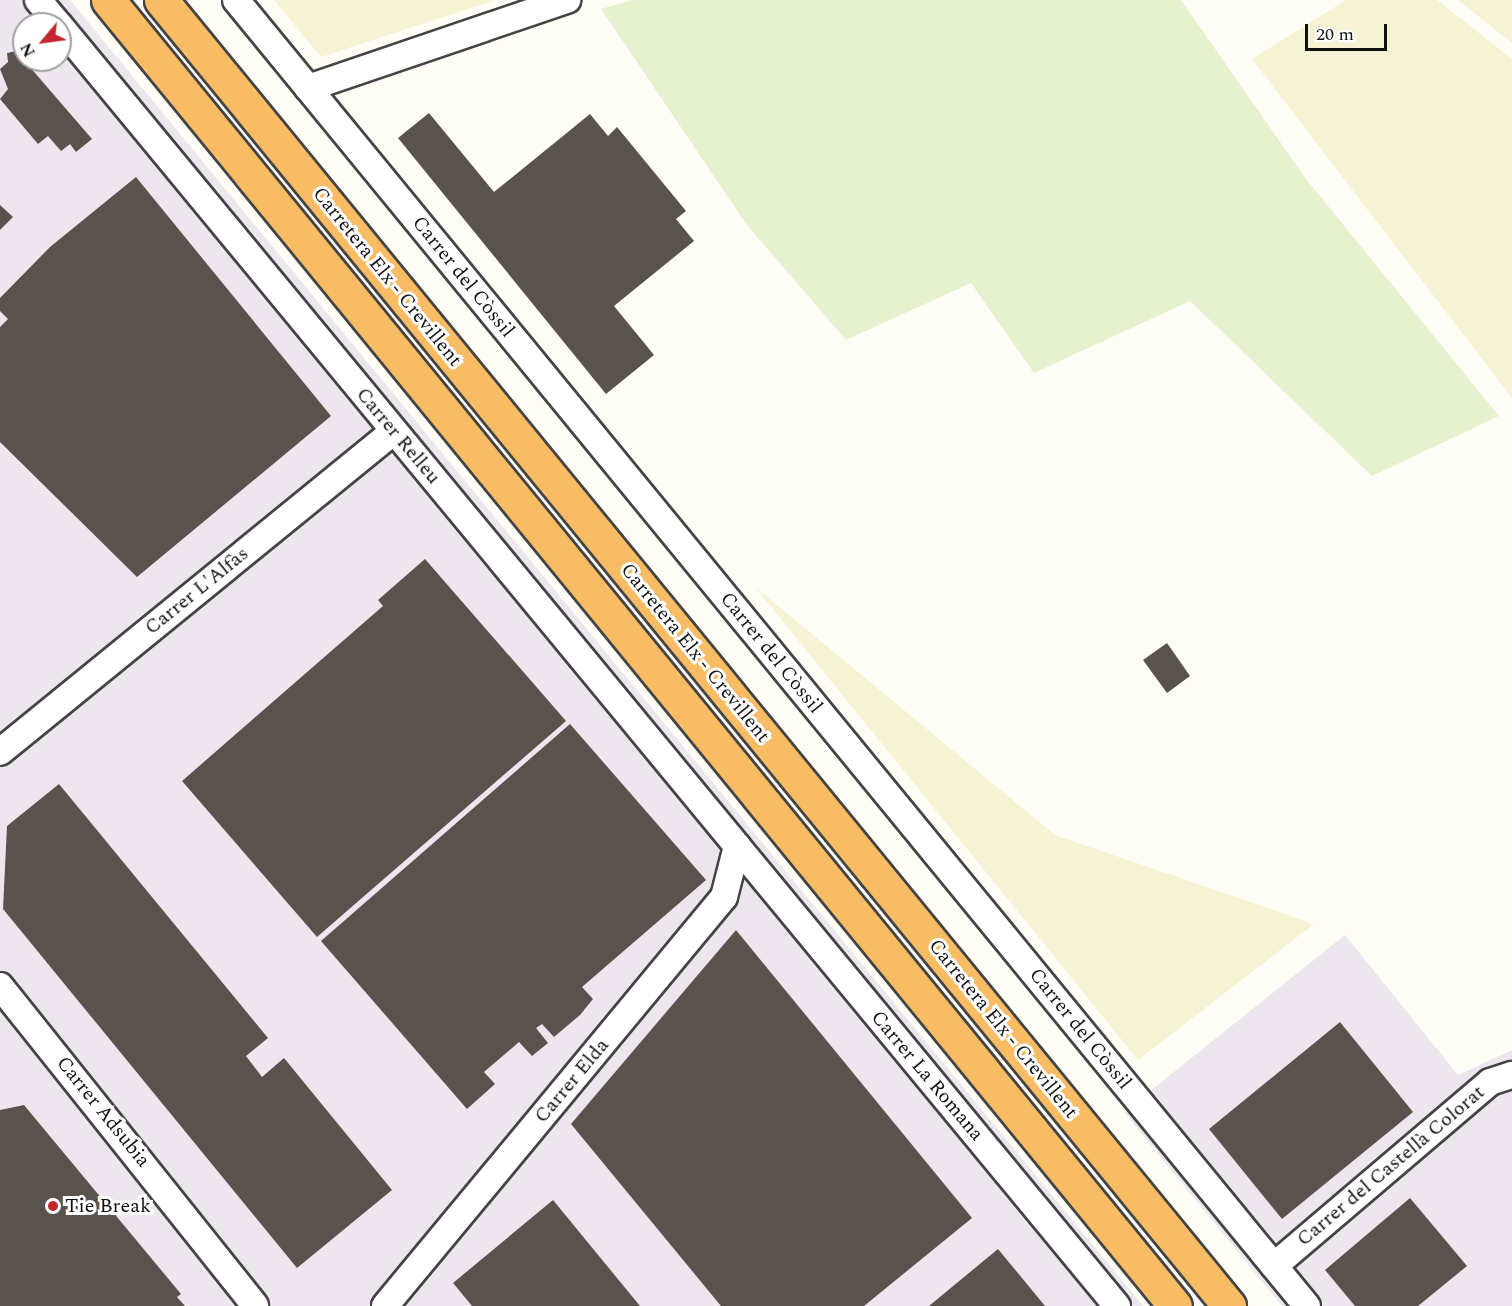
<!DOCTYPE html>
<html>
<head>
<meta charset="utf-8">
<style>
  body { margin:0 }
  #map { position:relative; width:1512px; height:1306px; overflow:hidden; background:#fffdf5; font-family:Spectral,serif }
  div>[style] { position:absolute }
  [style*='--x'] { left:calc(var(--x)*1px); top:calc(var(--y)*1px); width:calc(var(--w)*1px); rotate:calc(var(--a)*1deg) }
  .industrial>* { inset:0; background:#eee6ef }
  .farmland>* { inset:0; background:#f6f3d4 }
  .pitch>* { inset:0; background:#e6f2cf }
  .building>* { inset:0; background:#5a524d }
  .roads { filter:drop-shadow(2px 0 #444) drop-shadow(-2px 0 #444) drop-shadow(0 2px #444) drop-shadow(0 -2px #444) }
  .minor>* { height:26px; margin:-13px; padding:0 13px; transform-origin:13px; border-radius:13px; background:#fff }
  .trunk>* { height:33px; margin:-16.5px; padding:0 16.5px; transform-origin:16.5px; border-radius:16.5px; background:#f7bc64 }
  .dots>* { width:16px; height:16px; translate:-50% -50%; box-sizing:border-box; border:3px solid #fff; border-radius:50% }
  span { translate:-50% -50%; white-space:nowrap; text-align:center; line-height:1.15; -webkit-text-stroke:6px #fff; paint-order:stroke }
  .street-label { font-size:20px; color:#111 }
  .poi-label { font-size:20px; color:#111 }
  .left { translate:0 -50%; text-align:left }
  .north { position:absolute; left:12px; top:12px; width:60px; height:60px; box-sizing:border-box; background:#fff; border:2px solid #a0a0a0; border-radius:50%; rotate:241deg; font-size:16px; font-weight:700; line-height:24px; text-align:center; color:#111 }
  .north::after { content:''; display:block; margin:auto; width:21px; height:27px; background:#c4262e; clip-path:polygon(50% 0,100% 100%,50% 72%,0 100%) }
  .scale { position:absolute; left:1305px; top:24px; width:82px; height:27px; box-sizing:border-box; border:3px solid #111; border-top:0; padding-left:8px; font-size:18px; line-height:21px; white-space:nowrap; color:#111; -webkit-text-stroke:4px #fff; paint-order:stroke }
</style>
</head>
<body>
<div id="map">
  <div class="industrial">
    <div style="clip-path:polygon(evenodd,0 0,70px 0,1143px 1306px,0 1306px,0 0,24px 24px,60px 24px,60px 60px,24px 60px,24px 24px)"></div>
    <div style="clip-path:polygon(1345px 935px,1458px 1075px,1512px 1050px,1512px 1306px,1282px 1306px,1124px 1112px)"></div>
  </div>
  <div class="farmland">
    <div style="clip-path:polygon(274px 0,495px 0,321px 57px)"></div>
    <div style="clip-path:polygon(1346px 0,1437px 0,1512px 59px,1512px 398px,1252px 59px)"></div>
    <div style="clip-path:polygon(1458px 0,1512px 0,1512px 43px)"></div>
    <div style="clip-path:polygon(755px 587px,1055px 835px,1314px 924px,1138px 1060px)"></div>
  </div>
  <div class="pitch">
    <div style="clip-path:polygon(632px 0,1181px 0,1306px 179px,1499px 416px,1372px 476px,1190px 301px,1034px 373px,971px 283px,846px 340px,747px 225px,601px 9px)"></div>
  </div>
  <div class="building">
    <div style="clip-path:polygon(16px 51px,92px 139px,76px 152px,70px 144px,61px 151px,48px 136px,38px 144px,0 99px,8px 89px,0 69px,8px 62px,7px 53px)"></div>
    <div style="clip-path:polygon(429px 113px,494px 192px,590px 114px,608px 136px,617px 127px,686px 211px,676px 219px,694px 241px,614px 306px,654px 355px,606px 394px,398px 138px)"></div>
    <div style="clip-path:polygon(136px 177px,331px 416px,137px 577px,0 442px,0 327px,8px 319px,0 311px,0 298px,50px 247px)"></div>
    <div style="clip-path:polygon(0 205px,13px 217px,0 230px)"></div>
    <div style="clip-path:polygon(425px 559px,566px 721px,317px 937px,182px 781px,383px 606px,378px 600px)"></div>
    <div style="clip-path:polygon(1167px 643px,1190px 676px,1167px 693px,1143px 660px)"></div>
    <div style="clip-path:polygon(570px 724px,706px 880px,582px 987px,593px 999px,580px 1015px,554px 1037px,542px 1024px,536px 1028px,548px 1043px,532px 1056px,519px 1042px,484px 1072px,495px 1084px,467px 1109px,321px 941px)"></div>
    <div style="clip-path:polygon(59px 784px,268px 1038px,246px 1056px,262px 1077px,284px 1058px,392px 1190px,297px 1268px,3px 909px,7px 826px)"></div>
    <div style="clip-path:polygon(736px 930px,972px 1218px,864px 1306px,721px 1306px,571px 1124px)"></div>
    <div style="clip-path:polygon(1340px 1022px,1413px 1112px,1282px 1219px,1209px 1129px)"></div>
    <div style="clip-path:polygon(24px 1105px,181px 1294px,177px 1297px,185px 1306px,0 1306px,0 1110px)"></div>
    <div style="clip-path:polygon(1410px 1198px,1467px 1266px,1418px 1306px,1355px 1306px,1325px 1270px)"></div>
    <div style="clip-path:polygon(553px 1200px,640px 1306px,472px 1306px,453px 1283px)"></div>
    <div style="clip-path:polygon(998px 1249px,1045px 1306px,929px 1306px)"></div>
  </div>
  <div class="roads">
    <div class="minor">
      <div style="--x:38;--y:0;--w:31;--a:50"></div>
      <div style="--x:236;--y:0;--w:1689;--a:50.65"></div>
      <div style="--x:60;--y:26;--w:1660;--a:50.45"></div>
      <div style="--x:308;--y:88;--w:274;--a:-18.8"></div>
      <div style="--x:0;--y:752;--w:508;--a:-39.17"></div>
      <div style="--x:0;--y:986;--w:409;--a:51.4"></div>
      <div style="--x:1274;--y:1266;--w:284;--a:-40.4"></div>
      <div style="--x:1490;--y:1082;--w:23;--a:-18"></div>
      <div style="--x:385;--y:1306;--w:531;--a:-50.35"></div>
      <div style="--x:724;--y:897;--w:53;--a:-75.7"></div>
    </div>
    <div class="trunk">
      <div style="--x:108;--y:0;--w:1686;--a:50.75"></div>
      <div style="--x:161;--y:0;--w:1687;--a:50.72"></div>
    </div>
  </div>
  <div class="dots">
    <div style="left:53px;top:1206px;background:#c4262e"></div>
  </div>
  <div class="street-label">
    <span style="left:387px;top:277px;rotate:51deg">Carretera Elx - Crevillent</span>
    <span style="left:463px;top:277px;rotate:51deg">Carrer del Còssil</span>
    <span style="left:398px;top:436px;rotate:50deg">Carrer Relleu</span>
    <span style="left:197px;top:591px;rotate:-39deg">Carrer L'Alfàs</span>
    <span style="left:695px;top:653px;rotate:51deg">Carretera Elx - Crevillent</span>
    <span style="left:771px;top:653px;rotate:51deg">Carrer del Còssil</span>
    <span style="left:1003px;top:1029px;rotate:51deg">Carretera Elx - Crevillent</span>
    <span style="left:1080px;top:1029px;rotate:51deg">Carrer del Còssil</span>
    <span style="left:927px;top:1076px;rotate:50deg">Carrer La Romana</span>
    <span style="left:572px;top:1081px;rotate:-50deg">Carrer Elda</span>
    <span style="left:103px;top:1112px;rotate:51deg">Carrer Adsubia</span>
    <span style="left:1391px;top:1166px;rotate:-40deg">Carrer del Castellà Colorat</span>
  </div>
  <div class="poi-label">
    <span class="left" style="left:65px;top:1206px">Tie Break</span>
  </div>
  <div class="north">N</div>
  <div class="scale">20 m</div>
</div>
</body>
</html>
